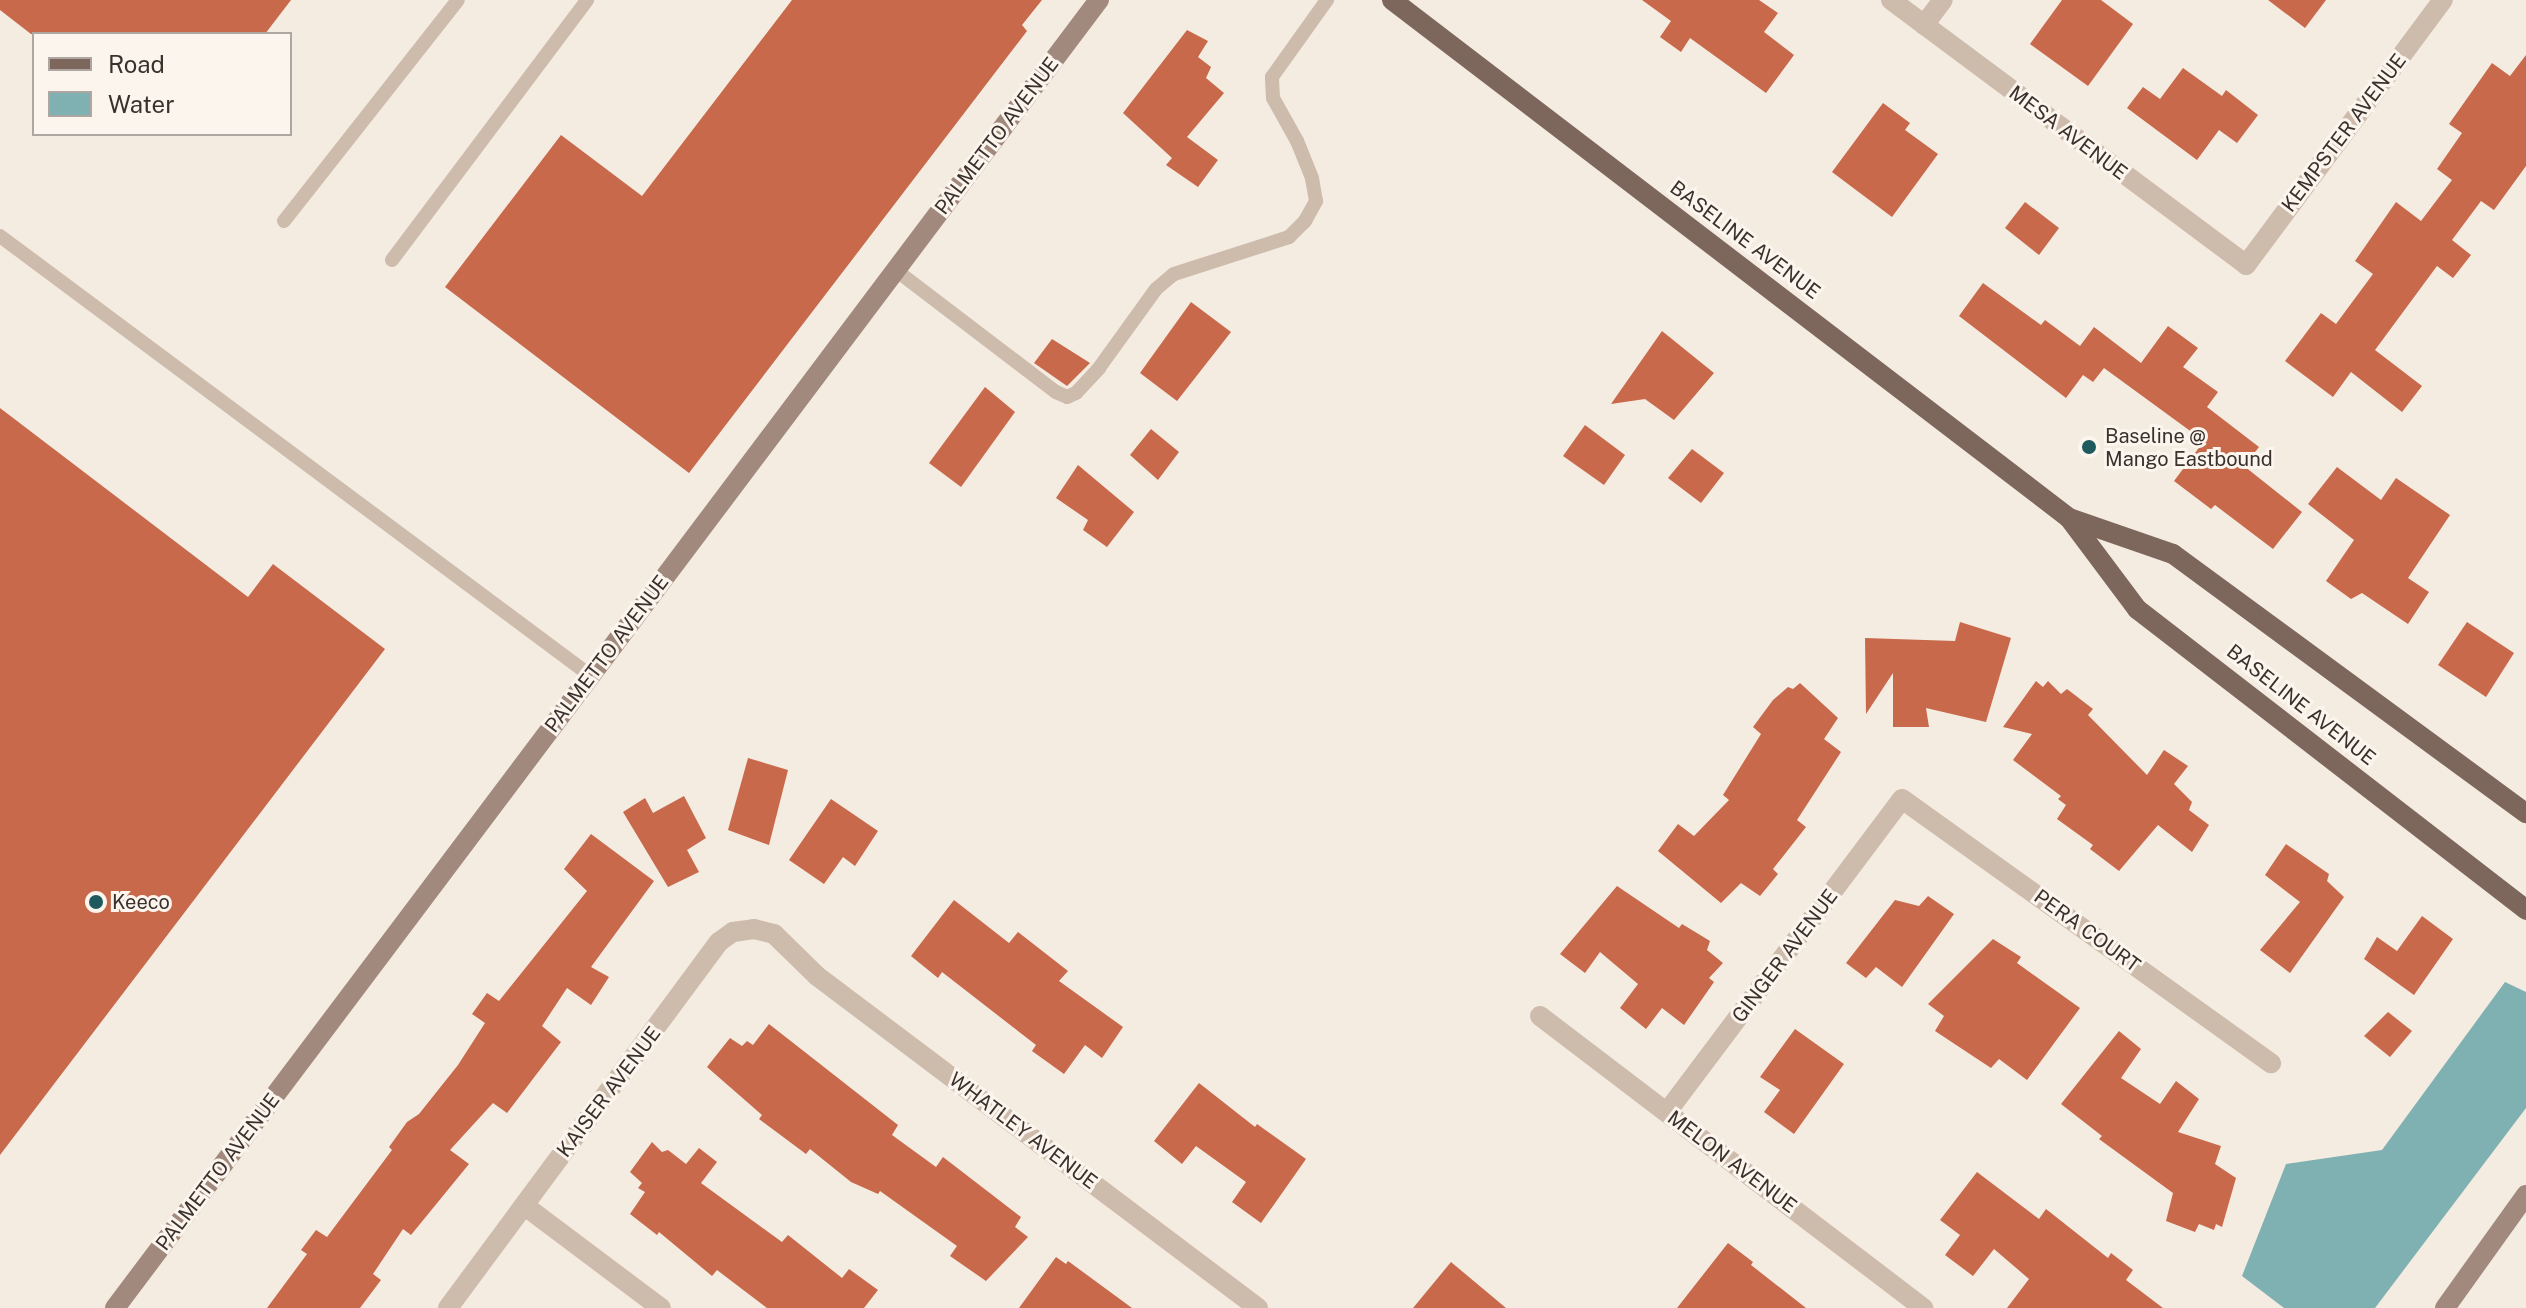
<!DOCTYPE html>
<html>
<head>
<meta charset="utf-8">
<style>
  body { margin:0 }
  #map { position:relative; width:2526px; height:1308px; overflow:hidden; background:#f4ebe1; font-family:"Public Sans",sans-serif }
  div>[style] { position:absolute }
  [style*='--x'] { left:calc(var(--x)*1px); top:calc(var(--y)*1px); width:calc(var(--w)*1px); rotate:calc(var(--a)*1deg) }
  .water>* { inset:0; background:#7fb0b2 }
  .building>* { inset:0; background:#c8694b }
  .lane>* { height:14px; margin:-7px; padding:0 7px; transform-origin:7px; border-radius:7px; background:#cdbbac }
  .street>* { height:20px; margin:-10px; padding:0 10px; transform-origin:10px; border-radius:10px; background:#cdbbac }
  .secondary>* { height:20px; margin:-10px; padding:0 10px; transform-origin:10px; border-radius:10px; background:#a18a7d }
  .primary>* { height:20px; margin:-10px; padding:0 10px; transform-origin:10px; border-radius:10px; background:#7d675c }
  .dots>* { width:22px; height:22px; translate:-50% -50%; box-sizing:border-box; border:4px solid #fbf5ee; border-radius:50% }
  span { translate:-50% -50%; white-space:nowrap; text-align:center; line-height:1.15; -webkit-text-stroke:6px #fbf5ee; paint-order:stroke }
  .street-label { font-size:20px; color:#3b302b }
  .poi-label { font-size:20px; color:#3b302b }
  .left { translate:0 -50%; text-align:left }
  .legend { position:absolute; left:32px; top:32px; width:260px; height:104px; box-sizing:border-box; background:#fbf5ee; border:2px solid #aea6a0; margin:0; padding:10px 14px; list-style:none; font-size:24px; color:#3b302b }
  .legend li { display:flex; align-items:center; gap:16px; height:40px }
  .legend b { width:40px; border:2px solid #aea6a0 }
</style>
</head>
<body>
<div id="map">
  <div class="water">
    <div style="clip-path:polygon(2505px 982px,2526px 992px,2526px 1108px,2375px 1308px,2284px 1308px,2242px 1276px,2286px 1164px,2382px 1150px)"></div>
  </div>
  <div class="building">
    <div style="clip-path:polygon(0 0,291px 0,265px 34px,31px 34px,0 10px)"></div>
    <div style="clip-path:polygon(792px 0,1042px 0,1022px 25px,1027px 31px,689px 473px,445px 287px,561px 135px,642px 196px)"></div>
    <div style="clip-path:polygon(1642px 0,1759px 0,1778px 13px,1764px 32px,1794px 55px,1766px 93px,1690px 38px,1681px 52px,1660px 37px,1671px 21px)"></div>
    <div style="clip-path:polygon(2062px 0,2101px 0,2133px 24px,2088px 86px,2030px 44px)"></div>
    <div style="clip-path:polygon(2268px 0,2326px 0,2305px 28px)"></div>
    <div style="clip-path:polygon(1187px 30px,1208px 41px,1198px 57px,1211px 67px,1206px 78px,1224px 93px,1187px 137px,1218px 160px,1198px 187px,1166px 165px,1172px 158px,1123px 113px)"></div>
    <div style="clip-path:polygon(2526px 55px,2526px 166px,2494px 210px,2481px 201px,2452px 240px,2471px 255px,2453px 278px,2437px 266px,2375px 350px,2422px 386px,2402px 412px,2351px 372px,2333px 397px,2285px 361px,2321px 313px,2336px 324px,2373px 274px,2355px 261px,2396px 202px,2421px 221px,2452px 180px,2437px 169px,2462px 133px,2449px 124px,2492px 63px,2510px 76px)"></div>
    <div style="clip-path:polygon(2183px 68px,2222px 96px,2226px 90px,2258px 115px,2237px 143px,2219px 130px,2197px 160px,2127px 108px,2143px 87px,2160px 99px)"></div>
    <div style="clip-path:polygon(1883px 103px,1910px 123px,1905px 130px,1938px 154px,1892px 217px,1832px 172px)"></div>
    <div style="clip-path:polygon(2025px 202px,2059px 228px,2039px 255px,2005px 228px)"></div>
    <div style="clip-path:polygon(1983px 283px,2041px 325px,2045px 320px,2080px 346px,2094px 327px,2141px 363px,2168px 326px,2198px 348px,2183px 367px,2218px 392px,2207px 407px,2259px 447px,2244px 466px,2302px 512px,2273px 549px,2215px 505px,2211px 509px,2174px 481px,2204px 441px,2104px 368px,2093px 382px,2083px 375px,2066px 398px,1959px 316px)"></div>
    <div style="clip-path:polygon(1191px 302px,1231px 332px,1177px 401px,1140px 373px)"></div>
    <div style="clip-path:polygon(1662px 331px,1714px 373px,1674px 420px,1645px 399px,1611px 404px)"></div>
    <div style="clip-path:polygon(1052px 339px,1090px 363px,1067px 386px,1034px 363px)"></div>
    <div style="clip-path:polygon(985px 387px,1015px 412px,961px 487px,929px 463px)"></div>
    <div style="clip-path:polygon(0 408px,248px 597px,273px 564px,385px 649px,0 1155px)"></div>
    <div style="clip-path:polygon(1585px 425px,1625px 455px,1604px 485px,1563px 456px)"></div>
    <div style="clip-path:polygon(1151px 429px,1179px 452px,1158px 480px,1130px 455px)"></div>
    <div style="clip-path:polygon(1692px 449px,1724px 473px,1701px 503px,1668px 478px)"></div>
    <div style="clip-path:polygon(1078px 465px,1134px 512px,1107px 547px,1083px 530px,1088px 520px,1056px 498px)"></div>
    <div style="clip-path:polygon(2337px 467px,2381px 500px,2396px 478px,2450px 515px,2408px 578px,2429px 592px,2408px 624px,2362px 593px,2351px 599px,2326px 581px,2354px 540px,2308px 504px)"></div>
    <div style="clip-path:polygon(1960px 622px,2011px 638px,1986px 722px,1926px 708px,1929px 727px,1893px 727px,1893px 673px,1866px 714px,1865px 638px,1955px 641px)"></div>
    <div style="clip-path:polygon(2467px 622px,2514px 653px,2486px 697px,2438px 665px)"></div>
    <div style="clip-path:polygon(2036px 681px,2043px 687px,2048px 681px,2061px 694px,2067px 689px,2093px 709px,2088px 715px,2147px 775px,2164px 750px,2188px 766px,2174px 784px,2192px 802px,2189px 810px,2209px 825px,2192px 852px,2158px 825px,2119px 871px,2090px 849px,2093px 845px,2057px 819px,2066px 805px,2058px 799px,2061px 796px,2013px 760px,2032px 734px,2003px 727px)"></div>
    <div style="clip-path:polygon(1800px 683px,1838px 718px,1824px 739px,1841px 752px,1797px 820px,1806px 827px,1773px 869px,1778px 874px,1760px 896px,1741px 883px,1721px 903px,1658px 851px,1678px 824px,1694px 836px,1729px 800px,1723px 795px,1761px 734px,1753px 727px,1773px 700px,1788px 687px,1793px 689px)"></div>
    <div style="clip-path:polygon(748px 758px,788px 770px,769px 845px,728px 830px)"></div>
    <div style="clip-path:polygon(684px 796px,706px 838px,687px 850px,699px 872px,668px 887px,623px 812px,645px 798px,653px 813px)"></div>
    <div style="clip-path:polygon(831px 799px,878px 831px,855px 866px,843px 857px,824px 884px,789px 860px)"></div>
    <div style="clip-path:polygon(591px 834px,654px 881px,591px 967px,609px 977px,591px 1005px,567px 988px,542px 1026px,561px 1042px,507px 1113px,493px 1103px,450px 1150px,469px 1164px,411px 1235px,403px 1229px,373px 1274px,381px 1280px,360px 1308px,267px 1308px,307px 1254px,301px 1250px,316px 1230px,327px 1237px,392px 1150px,389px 1147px,407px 1122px,419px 1114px,458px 1065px,485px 1023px,472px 1014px,487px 993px,499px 1001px,587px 891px,564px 869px)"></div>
    <div style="clip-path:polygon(2286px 844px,2329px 874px,2327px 881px,2344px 897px,2290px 973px,2260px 950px,2300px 902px,2265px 875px)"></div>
    <div style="clip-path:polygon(1617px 886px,1679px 928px,1682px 924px,1710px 941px,1707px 950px,1723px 963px,1709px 978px,1714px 982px,1684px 1025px,1662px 1008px,1646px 1029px,1620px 1008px,1638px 984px,1600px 952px,1585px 973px,1560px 954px)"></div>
    <div style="clip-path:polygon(1928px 896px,1954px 914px,1902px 987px,1876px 967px,1866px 978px,1846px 963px,1895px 900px,1919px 906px)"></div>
    <div style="clip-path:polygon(954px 900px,1009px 943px,1018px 932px,1068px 971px,1059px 981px,1123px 1027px,1102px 1058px,1085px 1045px,1064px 1074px,1032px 1051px,1036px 1045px,942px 972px,938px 978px,911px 956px)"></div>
    <div style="clip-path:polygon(2422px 916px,2453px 939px,2414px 995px,2364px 959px,2377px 937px,2397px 951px)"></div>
    <div style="clip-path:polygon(1993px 939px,2021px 957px,2017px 963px,2080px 1008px,2027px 1080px,1999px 1059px,1991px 1068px,1935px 1031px,1944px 1016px,1928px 1004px)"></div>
    <div style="clip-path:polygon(2388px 1012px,2412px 1031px,2390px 1057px,2364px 1036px)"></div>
    <div style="clip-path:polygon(769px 1024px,898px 1125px,892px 1135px,936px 1167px,943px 1157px,1021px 1217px,1015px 1227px,1028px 1237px,986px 1281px,950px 1256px,957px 1246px,880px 1191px,878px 1194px,851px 1182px,810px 1149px,806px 1154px,759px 1119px,762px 1115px,707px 1067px,730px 1038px,742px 1046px,747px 1041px,753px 1045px)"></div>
    <div style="clip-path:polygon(1795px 1029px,1844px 1064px,1794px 1134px,1764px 1112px,1780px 1090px,1760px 1077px)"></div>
    <div style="clip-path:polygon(2119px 1031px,2141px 1049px,2121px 1078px,2160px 1104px,2176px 1081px,2199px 1099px,2178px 1132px,2221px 1146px,2215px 1164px,2236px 1178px,2222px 1227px,2216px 1224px,2214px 1230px,2199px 1224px,2195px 1232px,2166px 1221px,2173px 1193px,2099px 1139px,2102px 1136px,2061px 1104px)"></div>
    <div style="clip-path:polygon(1199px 1083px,1255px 1127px,1257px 1124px,1306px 1159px,1261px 1223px,1232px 1202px,1246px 1182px,1196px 1146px,1182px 1164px,1154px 1141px)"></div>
    <div style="clip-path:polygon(652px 1142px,662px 1152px,668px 1150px,686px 1164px,699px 1148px,717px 1162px,701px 1183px,782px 1242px,788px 1235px,842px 1278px,849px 1269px,878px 1290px,864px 1308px,767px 1308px,717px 1270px,712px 1276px,659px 1232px,657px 1235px,630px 1214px,645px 1192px,638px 1188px,642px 1183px,630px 1172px)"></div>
    <div style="clip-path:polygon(1977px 1172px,2039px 1219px,2046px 1209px,2108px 1258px,2111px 1253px,2133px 1270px,2126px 1280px,2163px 1308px,2007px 1308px,2029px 1279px,1994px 1249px,1973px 1276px,1945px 1255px,1960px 1235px,1940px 1220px)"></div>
    <div style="clip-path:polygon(1728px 1243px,1753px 1262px,1751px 1265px,1806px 1308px,1677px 1308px)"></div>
    <div style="clip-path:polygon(1056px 1257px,1066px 1264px,1068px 1261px,1132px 1308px,1019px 1308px)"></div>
    <div style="clip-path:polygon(1451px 1262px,1506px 1308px,1413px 1308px)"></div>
  </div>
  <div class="lane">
    <div style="--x:284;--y:221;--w:281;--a:-51.8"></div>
    <div style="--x:0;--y:236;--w:737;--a:36.67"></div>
    <div style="--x:392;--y:260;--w:325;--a:-53.1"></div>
    <div style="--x:897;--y:271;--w:200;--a:37.3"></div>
    <div style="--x:1056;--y:392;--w:12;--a:24"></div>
    <div style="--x:1067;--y:397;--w:10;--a:-24"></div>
    <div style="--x:1076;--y:393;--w:34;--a:-47"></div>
    <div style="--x:1099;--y:368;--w:97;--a:-54.2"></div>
    <div style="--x:1156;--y:289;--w:23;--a:-40"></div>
    <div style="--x:1174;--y:274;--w:121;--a:-17.8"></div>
    <div style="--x:1289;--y:237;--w:23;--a:-45"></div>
    <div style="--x:1305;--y:221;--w:23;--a:-61"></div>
    <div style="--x:1316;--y:201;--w:23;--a:-100"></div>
    <div style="--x:1312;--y:178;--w:40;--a:-112"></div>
    <div style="--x:1297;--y:141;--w:49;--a:-119.2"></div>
    <div style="--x:1273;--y:98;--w:21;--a:-93"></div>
    <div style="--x:1272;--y:77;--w:95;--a:-54.5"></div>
  </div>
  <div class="street">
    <div style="--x:1891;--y:0;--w:443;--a:36.7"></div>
    <div style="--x:2246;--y:265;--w:330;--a:-53.4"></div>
    <div style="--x:1924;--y:25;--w:31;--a:-53"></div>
    <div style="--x:1540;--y:1016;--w:482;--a:37.3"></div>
    <div style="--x:1667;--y:1112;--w:391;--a:-53.1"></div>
    <div style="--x:1902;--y:799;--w:454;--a:35.6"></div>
    <div style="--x:525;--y:1206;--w:170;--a:36.9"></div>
    <div style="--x:448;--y:1308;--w:455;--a:-53.5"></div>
    <div style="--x:719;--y:942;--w:17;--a:-36"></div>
    <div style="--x:733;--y:932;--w:21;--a:-8"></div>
    <div style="--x:754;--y:929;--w:21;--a:14"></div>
    <div style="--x:774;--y:934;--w:60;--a:44.3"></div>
    <div style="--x:817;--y:976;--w:552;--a:36.97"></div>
  </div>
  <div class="secondary">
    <div style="--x:115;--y:1308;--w:1637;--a:-53.05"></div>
    <div style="--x:2445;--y:1308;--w:139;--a:-54.4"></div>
  </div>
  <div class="primary">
    <div style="--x:1392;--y:0;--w:852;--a:37.42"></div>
    <div style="--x:2069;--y:518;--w:114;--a:53.2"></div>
    <div style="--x:2137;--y:609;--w:492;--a:37.7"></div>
    <div style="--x:2069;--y:518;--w:110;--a:19.1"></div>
    <div style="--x:2173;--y:554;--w:438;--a:36.3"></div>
  </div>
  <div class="dots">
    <div style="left:2089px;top:447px;background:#1f5a5e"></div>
    <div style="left:96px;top:902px;background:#1f5a5e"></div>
  </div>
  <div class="street-label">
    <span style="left:2068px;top:133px;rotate:37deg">MESA AVENUE</span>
    <span style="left:2344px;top:133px;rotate:-53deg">KEMPSTER AVENUE</span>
    <span style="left:997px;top:136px;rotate:-53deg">PALMETTO AVENUE</span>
    <span style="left:1745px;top:240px;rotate:37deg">BASELINE AVENUE</span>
    <span style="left:607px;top:654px;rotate:-53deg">PALMETTO AVENUE</span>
    <span style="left:2301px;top:705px;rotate:38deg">BASELINE AVENUE</span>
    <span style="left:2087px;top:931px;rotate:36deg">PERA COURT</span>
    <span style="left:1785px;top:956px;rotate:-53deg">GINGER AVENUE</span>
    <span style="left:609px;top:1092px;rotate:-53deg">KAISER AVENUE</span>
    <span style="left:1023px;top:1131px;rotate:37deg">WHATLEY AVENUE</span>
    <span style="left:1732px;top:1162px;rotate:37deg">MELON AVENUE</span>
    <span style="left:218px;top:1172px;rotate:-53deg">PALMETTO AVENUE</span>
  </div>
  <div class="poi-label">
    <span class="left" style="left:2105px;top:448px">Baseline @<br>Mango Eastbound</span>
    <span class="left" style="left:112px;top:902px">Keeco</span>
  </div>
  <ul class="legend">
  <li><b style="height:10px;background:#7d675c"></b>Road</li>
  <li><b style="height:22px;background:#7fb0b2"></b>Water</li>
  </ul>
</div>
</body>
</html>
